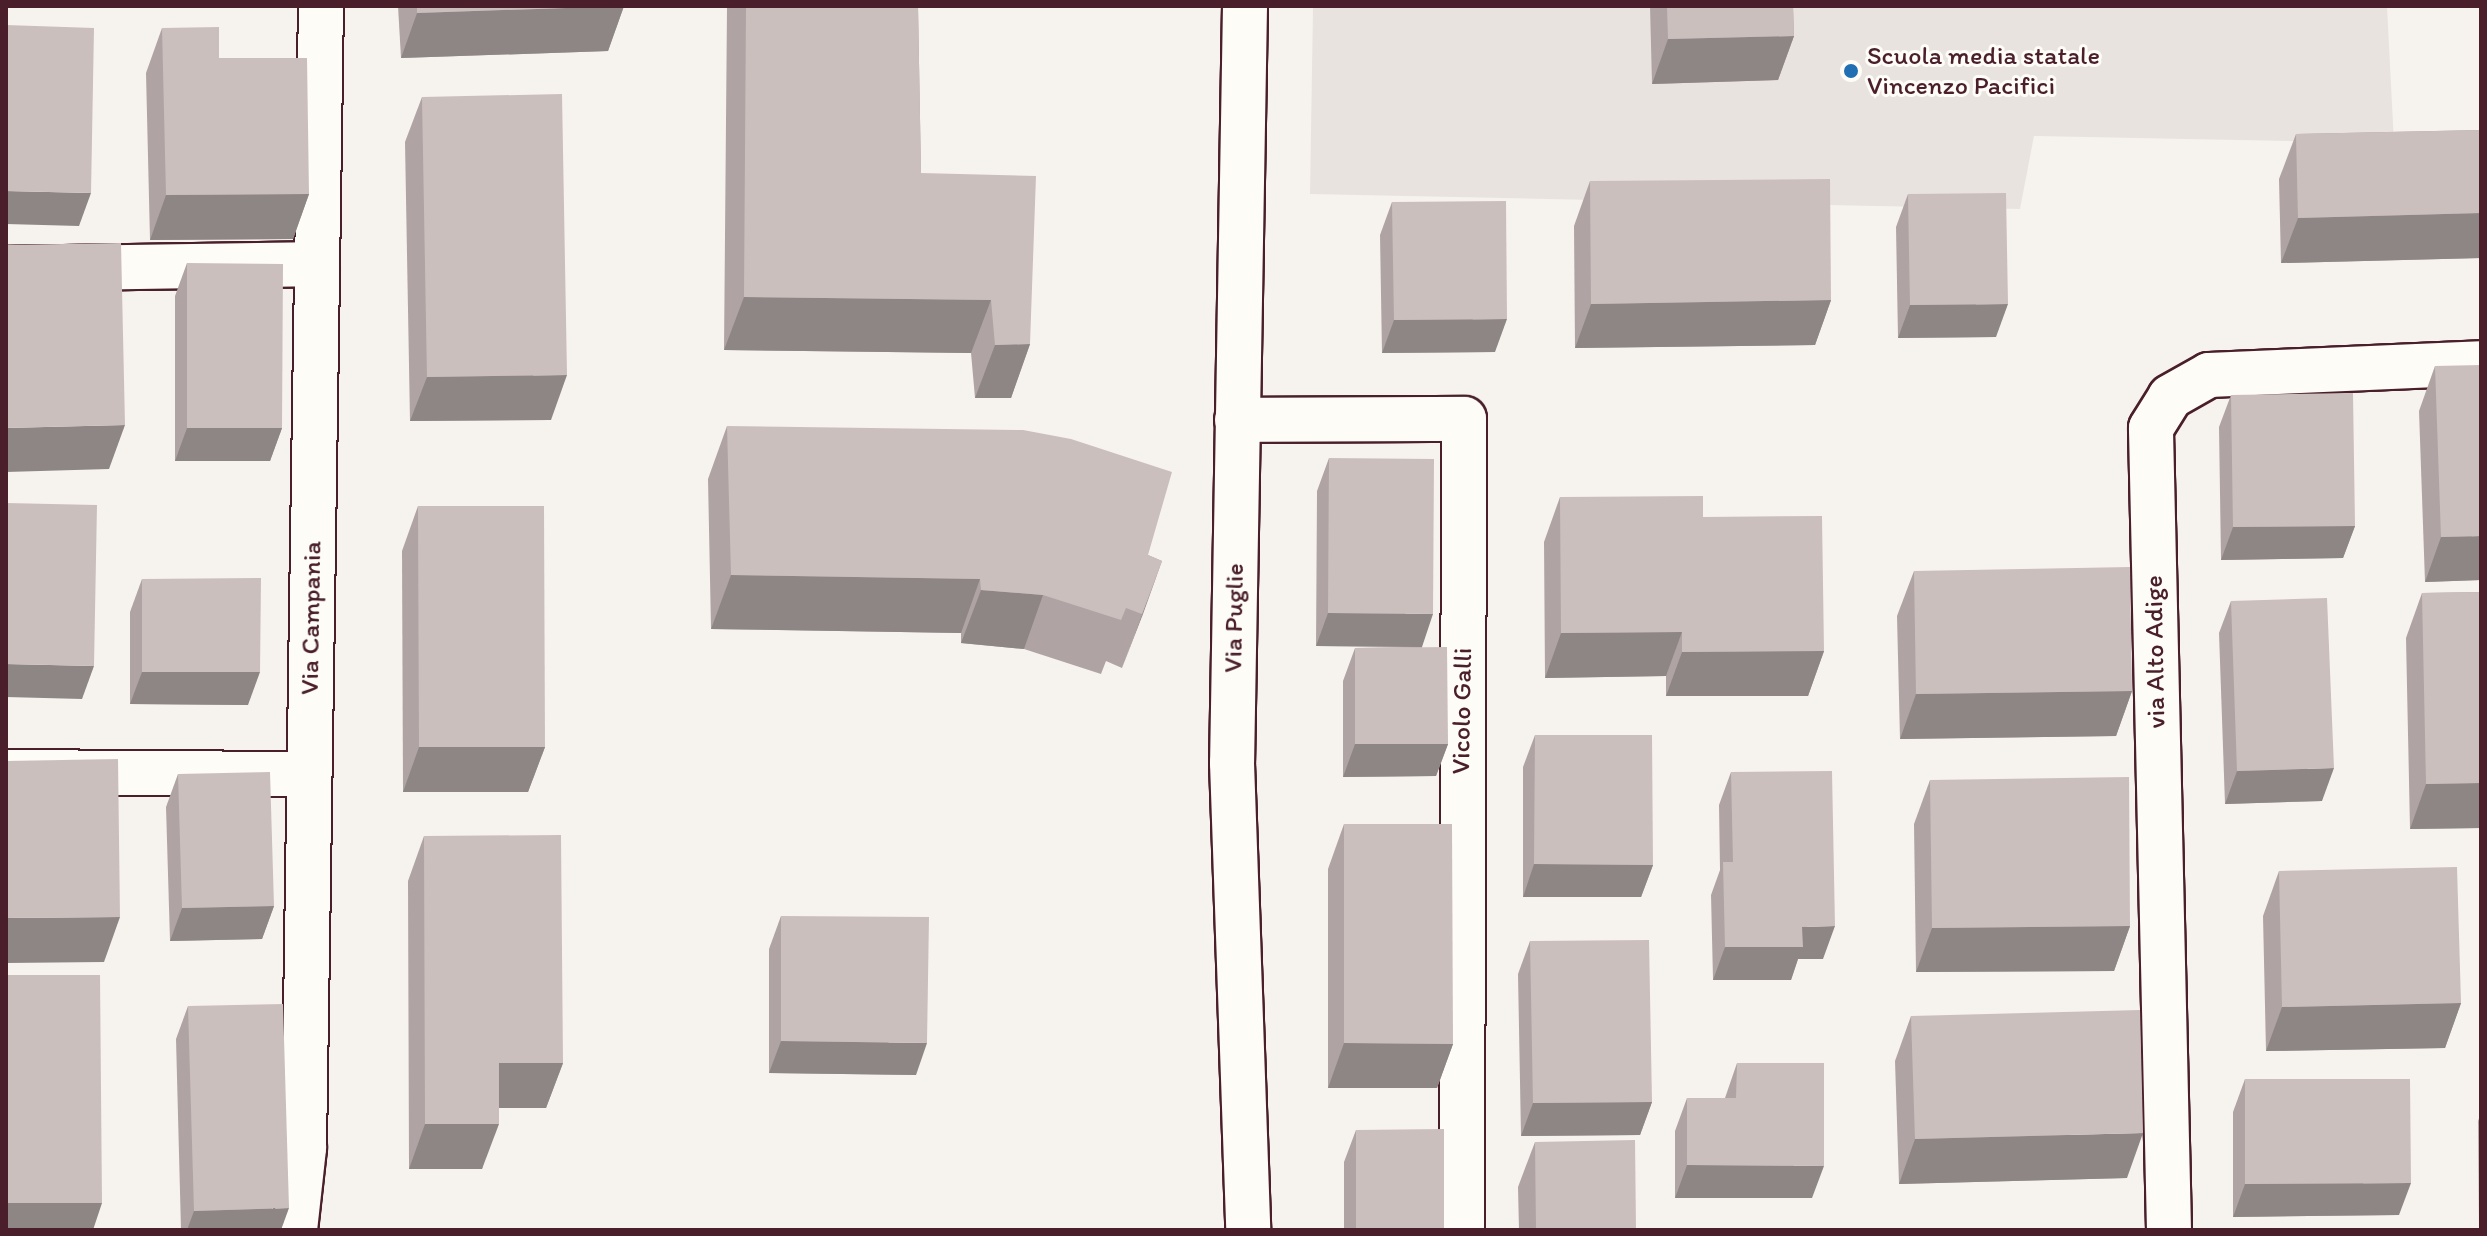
<!DOCTYPE html>
<html>
<head>
<meta charset="utf-8">
<style>
  body { margin:0 }
  #map { position:relative; width:2487px; height:1236px; overflow:hidden; background:#f6f3ef; font-family:Itim,sans-serif }
  div>[style] { position:absolute }
  [style*='--x'] { left:calc(var(--x)*1px); top:calc(var(--y)*1px); width:calc(var(--w)*1px); rotate:calc(var(--a)*1deg) }
  .built>* { inset:0; background:#e9e3e0 }
  .roads { filter:drop-shadow(2px 0 #4a1f2b) drop-shadow(-2px 0 #4a1f2b) drop-shadow(0 2px #4a1f2b) drop-shadow(0 -2px #4a1f2b) }
  .minor>* { height:44px; margin:-22px; padding:0 22px; transform-origin:22px; border-radius:22px; background:#fdfcf7 }
  .wall>* { inset:0; background:#afa4a3 }
  .shaded-wall>* { inset:0; background:#8e8685 }
  .building>* { inset:0; background:#cbbfbe }
  .dots>* { width:22px; height:22px; translate:-50% -50%; box-sizing:border-box; border:4px solid #fdfcf7; border-radius:50% }
  span { translate:-50% -50%; white-space:nowrap; text-align:center; line-height:1.15; -webkit-text-stroke:6px #fdfcf7; paint-order:stroke }
  .poi-label { font-size:26px; color:#4a1f2b }
  .left { translate:0 -50%; text-align:left }
  .street-label { font-size:26px; color:#4a1f2b }
  .frame { position:absolute; inset:0; border:8px solid #4a1f2b; pointer-events:none }
</style>
</head>
<body>
<div id="map">
  <div class="built">
    <div style="clip-path:polygon(1313px 6px,2387px 6px,2394px 143px,2034px 136px,2020px 209px,1310px 194px)"></div>
  </div>
  <div class="roads">
    <div class="minor">
      <div style="--x:1245;--y:6;--w:757;--a:90.98"></div>
      <div style="--x:1232;--y:763;--w:467;--a:88"></div>
      <div style="--x:6;--y:269;--w:311;--a:-0.9"></div>
      <div style="--x:1237;--y:420;--w:227;--a:-0.3"></div>
      <div style="--x:1464;--y:419;--w:811;--a:90.14"></div>
      <div style="--x:6;--y:772;--w:303;--a:0.4"></div>
      <div style="--x:295;--y:1230;--w:82;--a:-83.7"></div>
      <div style="--x:304;--y:1148;--w:1142;--a:-89.15"></div>
      <div style="--x:2169;--y:1230;--w:802;--a:-91.29"></div>
      <div style="--x:2151;--y:428;--w:36;--a:-58"></div>
      <div style="--x:2170;--y:397;--w:45;--a:-29.4"></div>
      <div style="--x:2209;--y:375;--w:272;--a:-2.5"></div>
    </div>
  </div>
  <div class="wall">
    <div style="clip-path:polygon(398px 6px,624px 6px,608px 51px,401px 58px)"></div>
    <div style="clip-path:polygon(727px 6px,918px 6px,921px 173px,1030px 344px,1011px 398px,975px 398px,971px 353px,724px 350px)"></div>
    <div style="clip-path:polygon(1650px 6px,1793px 6px,1794px 36px,1778px 80px,1652px 84px)"></div>
    <div style="clip-path:polygon(162px 28px,219px 58px,309px 194px,293px 239px,150px 240px,146px 73px)"></div>
    <div style="clip-path:polygon(422px 97px,551px 420px,410px 421px,405px 142px)"></div>
    <div style="clip-path:polygon(2481px 130px,2481px 258px,2281px 263px,2279px 179px,2296px 134px)"></div>
    <div style="clip-path:polygon(1590px 181px,1831px 300px,1815px 345px,1575px 348px,1574px 226px)"></div>
    <div style="clip-path:polygon(1908px 194px,1996px 337px,1898px 338px,1896px 227px)"></div>
    <div style="clip-path:polygon(1392px 202px,1495px 352px,1382px 353px,1380px 235px)"></div>
    <div style="clip-path:polygon(187px 263px,282px 428px,270px 461px,175px 461px,175px 296px)"></div>
    <div style="clip-path:polygon(2435px 366px,2481px 580px,2425px 582px,2419px 411px)"></div>
    <div style="clip-path:polygon(2231px 395px,2355px 526px,2343px 558px,2221px 560px,2219px 427px)"></div>
    <div style="clip-path:polygon(727px 426px,1148px 555px,1162px 561px,1122px 668px,1106px 661px,1101px 674px,1024px 649px,961px 643px,961px 633px,711px 629px,708px 479px)"></div>
    <div style="clip-path:polygon(1329px 458px,1422px 647px,1448px 744px,1436px 776px,1343px 777px,1343px 681px,1355px 648px,1419px 647px,1316px 646px,1317px 491px)"></div>
    <div style="clip-path:polygon(1560px 497px,1703px 517px,1824px 651px,1808px 696px,1666px 696px,1666px 676px,1545px 678px,1544px 542px)"></div>
    <div style="clip-path:polygon(418px 506px,545px 747px,528px 792px,403px 792px,402px 551px)"></div>
    <div style="clip-path:polygon(1914px 571px,2132px 691px,2116px 736px,1900px 739px,1897px 616px)"></div>
    <div style="clip-path:polygon(142px 579px,248px 705px,130px 704px,130px 612px)"></div>
    <div style="clip-path:polygon(2481px 592px,2481px 828px,2410px 829px,2406px 638px,2422px 593px)"></div>
    <div style="clip-path:polygon(2231px 601px,2322px 801px,2225px 804px,2219px 633px)"></div>
    <div style="clip-path:polygon(1535px 735px,1653px 865px,1641px 897px,1523px 897px,1523px 767px)"></div>
    <div style="clip-path:polygon(1731px 772px,1823px 959px,1798px 959px,1791px 980px,1713px 980px,1711px 895px,1720px 870px,1719px 805px)"></div>
    <div style="clip-path:polygon(178px 774px,274px 906px,262px 939px,170px 941px,166px 807px)"></div>
    <div style="clip-path:polygon(1930px 780px,2130px 926px,2114px 971px,1916px 972px,1914px 824px)"></div>
    <div style="clip-path:polygon(1344px 824px,1453px 1044px,1437px 1088px,1328px 1088px,1328px 869px)"></div>
    <div style="clip-path:polygon(424px 836px,563px 1063px,546px 1108px,499px 1108px,482px 1169px,409px 1169px,408px 881px)"></div>
    <div style="clip-path:polygon(2279px 871px,2461px 1003px,2445px 1048px,2266px 1051px,2263px 916px)"></div>
    <div style="clip-path:polygon(781px 916px,916px 1075px,769px 1073px,769px 949px)"></div>
    <div style="clip-path:polygon(1530px 941px,1652px 1102px,1640px 1135px,1521px 1136px,1518px 974px)"></div>
    <div style="clip-path:polygon(188px 1006px,281px 1230px,181px 1230px,176px 1039px)"></div>
    <div style="clip-path:polygon(1911px 1016px,2127px 1178px,1899px 1184px,1895px 1061px)"></div>
    <div style="clip-path:polygon(1737px 1063px,1812px 1198px,1675px 1198px,1675px 1131px,1687px 1098px,1725px 1098px)"></div>
    <div style="clip-path:polygon(2245px 1079px,2399px 1215px,2233px 1217px,2233px 1112px)"></div>
    <div style="clip-path:polygon(2481px 1113px,2481px 1230px,2479px 1230px,2478px 1121px)"></div>
    <div style="clip-path:polygon(1356px 1130px,1444px 1230px,1344px 1230px,1344px 1162px)"></div>
    <div style="clip-path:polygon(1535px 1142px,1636px 1230px,1519px 1230px,1518px 1187px)"></div>
  </div>
  <div class="shaded-wall">
    <div style="clip-path:polygon(624px 6px,608px 51px,401px 58px,417px 13px)"></div>
    <div style="clip-path:polygon(1794px 36px,1778px 80px,1652px 84px,1668px 39px)"></div>
    <div style="clip-path:polygon(6px 191px,91px 193px,79px 226px,6px 224px)"></div>
    <div style="clip-path:polygon(309px 194px,293px 239px,150px 240px,166px 195px)"></div>
    <div style="clip-path:polygon(2481px 213px,2481px 258px,2281px 263px,2298px 218px)"></div>
    <div style="clip-path:polygon(744px 297px,991px 300px,971px 353px,724px 350px)"></div>
    <div style="clip-path:polygon(1831px 300px,1815px 345px,1575px 348px,1591px 304px)"></div>
    <div style="clip-path:polygon(2008px 304px,1996px 337px,1898px 338px,1910px 305px)"></div>
    <div style="clip-path:polygon(1507px 319px,1495px 352px,1382px 353px,1394px 320px)"></div>
    <div style="clip-path:polygon(1030px 344px,1011px 398px,975px 398px,995px 345px)"></div>
    <div style="clip-path:polygon(567px 375px,551px 420px,410px 421px,427px 377px)"></div>
    <div style="clip-path:polygon(125px 425px,109px 469px,6px 472px,6px 428px)"></div>
    <div style="clip-path:polygon(187px 428px,282px 428px,270px 461px,175px 461px)"></div>
    <div style="clip-path:polygon(2355px 526px,2343px 558px,2221px 560px,2233px 527px)"></div>
    <div style="clip-path:polygon(2481px 536px,2481px 580px,2425px 582px,2441px 537px)"></div>
    <div style="clip-path:polygon(1162px 561px,1143px 614px,1122px 668px,1142px 614px)"></div>
    <div style="clip-path:polygon(731px 575px,980px 579px,961px 633px,711px 629px)"></div>
    <div style="clip-path:polygon(981px 590px,1043px 595px,1024px 649px,961px 643px)"></div>
    <div style="clip-path:polygon(1328px 613px,1433px 614px,1422px 647px,1316px 646px)"></div>
    <div style="clip-path:polygon(1682px 632px,1666px 676px,1545px 678px,1561px 633px)"></div>
    <div style="clip-path:polygon(1824px 651px,1808px 696px,1666px 696px,1682px 652px)"></div>
    <div style="clip-path:polygon(6px 664px,94px 666px,82px 699px,6px 697px)"></div>
    <div style="clip-path:polygon(142px 672px,260px 672px,248px 705px,130px 704px)"></div>
    <div style="clip-path:polygon(2132px 691px,2116px 736px,1900px 739px,1916px 694px)"></div>
    <div style="clip-path:polygon(1355px 744px,1448px 744px,1436px 776px,1343px 777px)"></div>
    <div style="clip-path:polygon(419px 747px,545px 747px,528px 792px,403px 792px)"></div>
    <div style="clip-path:polygon(2334px 768px,2322px 801px,2225px 804px,2237px 771px)"></div>
    <div style="clip-path:polygon(2481px 783px,2481px 828px,2410px 829px,2426px 784px)"></div>
    <div style="clip-path:polygon(1534px 864px,1653px 865px,1641px 897px,1523px 897px)"></div>
    <div style="clip-path:polygon(274px 906px,262px 939px,170px 941px,182px 908px)"></div>
    <div style="clip-path:polygon(120px 917px,104px 962px,6px 963px,6px 918px)"></div>
    <div style="clip-path:polygon(1835px 926px,1823px 959px,1798px 959px,1791px 980px,1713px 980px,1725px 947px,1802px 927px)"></div>
    <div style="clip-path:polygon(2130px 926px,2114px 971px,1916px 972px,1932px 928px)"></div>
    <div style="clip-path:polygon(2461px 1003px,2445px 1048px,2266px 1051px,2282px 1007px)"></div>
    <div style="clip-path:polygon(781px 1041px,927px 1043px,916px 1075px,769px 1073px)"></div>
    <div style="clip-path:polygon(1344px 1043px,1453px 1044px,1437px 1088px,1328px 1088px)"></div>
    <div style="clip-path:polygon(499px 1063px,563px 1063px,546px 1108px,482px 1108px)"></div>
    <div style="clip-path:polygon(1652px 1102px,1640px 1135px,1521px 1136px,1533px 1103px)"></div>
    <div style="clip-path:polygon(425px 1124px,499px 1124px,482px 1169px,409px 1169px)"></div>
    <div style="clip-path:polygon(2143px 1133px,2127px 1178px,1899px 1184px,1915px 1139px)"></div>
    <div style="clip-path:polygon(1687px 1165px,1824px 1166px,1812px 1198px,1675px 1198px)"></div>
    <div style="clip-path:polygon(2411px 1183px,2399px 1215px,2233px 1217px,2245px 1184px)"></div>
    <div style="clip-path:polygon(6px 1203px,102px 1203px,93px 1230px,6px 1230px)"></div>
    <div style="clip-path:polygon(289px 1208px,281px 1230px,187px 1230px,194px 1211px)"></div>
  </div>
  <div class="building">
    <div style="clip-path:polygon(417px 6px,624px 6px,417px 13px)"></div>
    <div style="clip-path:polygon(746px 6px,918px 6px,921px 173px,1036px 176px,1030px 344px,995px 345px,991px 300px,744px 297px)"></div>
    <div style="clip-path:polygon(1667px 6px,1793px 6px,1794px 36px,1668px 39px)"></div>
    <div style="clip-path:polygon(6px 25px,94px 28px,91px 193px,6px 191px)"></div>
    <div style="clip-path:polygon(219px 27px,219px 58px,307px 58px,309px 194px,166px 195px,162px 28px)"></div>
    <div style="clip-path:polygon(562px 94px,567px 375px,427px 377px,422px 97px)"></div>
    <div style="clip-path:polygon(2481px 130px,2481px 213px,2298px 218px,2296px 134px)"></div>
    <div style="clip-path:polygon(1830px 179px,1831px 300px,1591px 304px,1590px 181px)"></div>
    <div style="clip-path:polygon(2006px 193px,2008px 304px,1910px 305px,1908px 194px)"></div>
    <div style="clip-path:polygon(1506px 201px,1507px 319px,1394px 320px,1392px 202px)"></div>
    <div style="clip-path:polygon(121px 243px,125px 425px,6px 428px,6px 245px)"></div>
    <div style="clip-path:polygon(187px 263px,283px 264px,282px 428px,187px 428px)"></div>
    <div style="clip-path:polygon(2481px 365px,2481px 536px,2441px 537px,2435px 366px)"></div>
    <div style="clip-path:polygon(2353px 393px,2355px 526px,2233px 527px,2231px 395px)"></div>
    <div style="clip-path:polygon(727px 426px,1023px 430px,1071px 439px,1172px 472px,1148px 555px,1162px 561px,1142px 614px,1126px 608px,1121px 620px,1043px 595px,981px 590px,980px 579px,731px 575px)"></div>
    <div style="clip-path:polygon(1329px 458px,1434px 459px,1433px 614px,1328px 613px)"></div>
    <div style="clip-path:polygon(1703px 496px,1703px 517px,1822px 516px,1824px 651px,1682px 652px,1682px 632px,1561px 633px,1560px 497px)"></div>
    <div style="clip-path:polygon(6px 503px,97px 505px,94px 666px,6px 664px)"></div>
    <div style="clip-path:polygon(418px 506px,544px 506px,545px 747px,419px 747px)"></div>
    <div style="clip-path:polygon(2130px 567px,2132px 691px,1916px 694px,1914px 571px)"></div>
    <div style="clip-path:polygon(261px 578px,260px 672px,142px 672px,142px 579px)"></div>
    <div style="clip-path:polygon(2481px 592px,2481px 783px,2426px 784px,2422px 593px)"></div>
    <div style="clip-path:polygon(2327px 598px,2334px 768px,2237px 771px,2231px 601px)"></div>
    <div style="clip-path:polygon(1447px 647px,1448px 744px,1355px 744px,1355px 648px)"></div>
    <div style="clip-path:polygon(1535px 735px,1652px 735px,1653px 865px,1534px 864px)"></div>
    <div style="clip-path:polygon(118px 759px,120px 917px,6px 918px,6px 761px)"></div>
    <div style="clip-path:polygon(1832px 771px,1835px 926px,1802px 927px,1803px 947px,1725px 947px,1723px 862px,1733px 862px,1731px 772px)"></div>
    <div style="clip-path:polygon(270px 772px,274px 906px,182px 908px,178px 774px)"></div>
    <div style="clip-path:polygon(2129px 777px,2130px 926px,1932px 928px,1930px 780px)"></div>
    <div style="clip-path:polygon(1344px 824px,1452px 824px,1453px 1044px,1344px 1043px)"></div>
    <div style="clip-path:polygon(561px 835px,563px 1063px,499px 1063px,499px 1124px,425px 1124px,424px 836px)"></div>
    <div style="clip-path:polygon(2457px 867px,2461px 1003px,2282px 1007px,2279px 871px)"></div>
    <div style="clip-path:polygon(781px 916px,929px 917px,927px 1043px,781px 1041px)"></div>
    <div style="clip-path:polygon(1649px 940px,1652px 1102px,1533px 1103px,1530px 941px)"></div>
    <div style="clip-path:polygon(6px 975px,100px 975px,102px 1203px,6px 1203px)"></div>
    <div style="clip-path:polygon(283px 1004px,289px 1208px,194px 1211px,188px 1006px)"></div>
    <div style="clip-path:polygon(2140px 1010px,2143px 1133px,1915px 1139px,1911px 1016px)"></div>
    <div style="clip-path:polygon(1737px 1063px,1824px 1063px,1824px 1166px,1687px 1165px,1687px 1098px,1736px 1098px)"></div>
    <div style="clip-path:polygon(2245px 1079px,2410px 1079px,2411px 1183px,2245px 1184px)"></div>
    <div style="clip-path:polygon(1444px 1129px,1444px 1230px,1356px 1230px,1356px 1130px)"></div>
    <div style="clip-path:polygon(1635px 1140px,1636px 1230px,1536px 1230px,1535px 1142px)"></div>
    <div style="clip-path:polygon(364px 1228px,494px 1228px,494px 1230px,364px 1230px)"></div>
  </div>
  <div class="dots">
    <div style="left:1851px;top:71px;background:#1f6fb2"></div>
  </div>
  <div class="poi-label">
    <span class="left" style="left:1867px;top:71px">Scuola media statale<br>Vincenzo Pacifici</span>
  </div>
  <div class="street-label">
    <span style="left:311px;top:618px;rotate:-89deg">Via Campania</span>
    <span style="left:1234px;top:618px;rotate:-89deg">Via Puglie</span>
    <span style="left:2155px;top:652px;rotate:-91deg">via Alto Adige</span>
    <span style="left:1462px;top:711px;rotate:-89deg">Vicolo Galli</span>
  </div>
  <div class="frame"></div>
</div>
</body>
</html>
